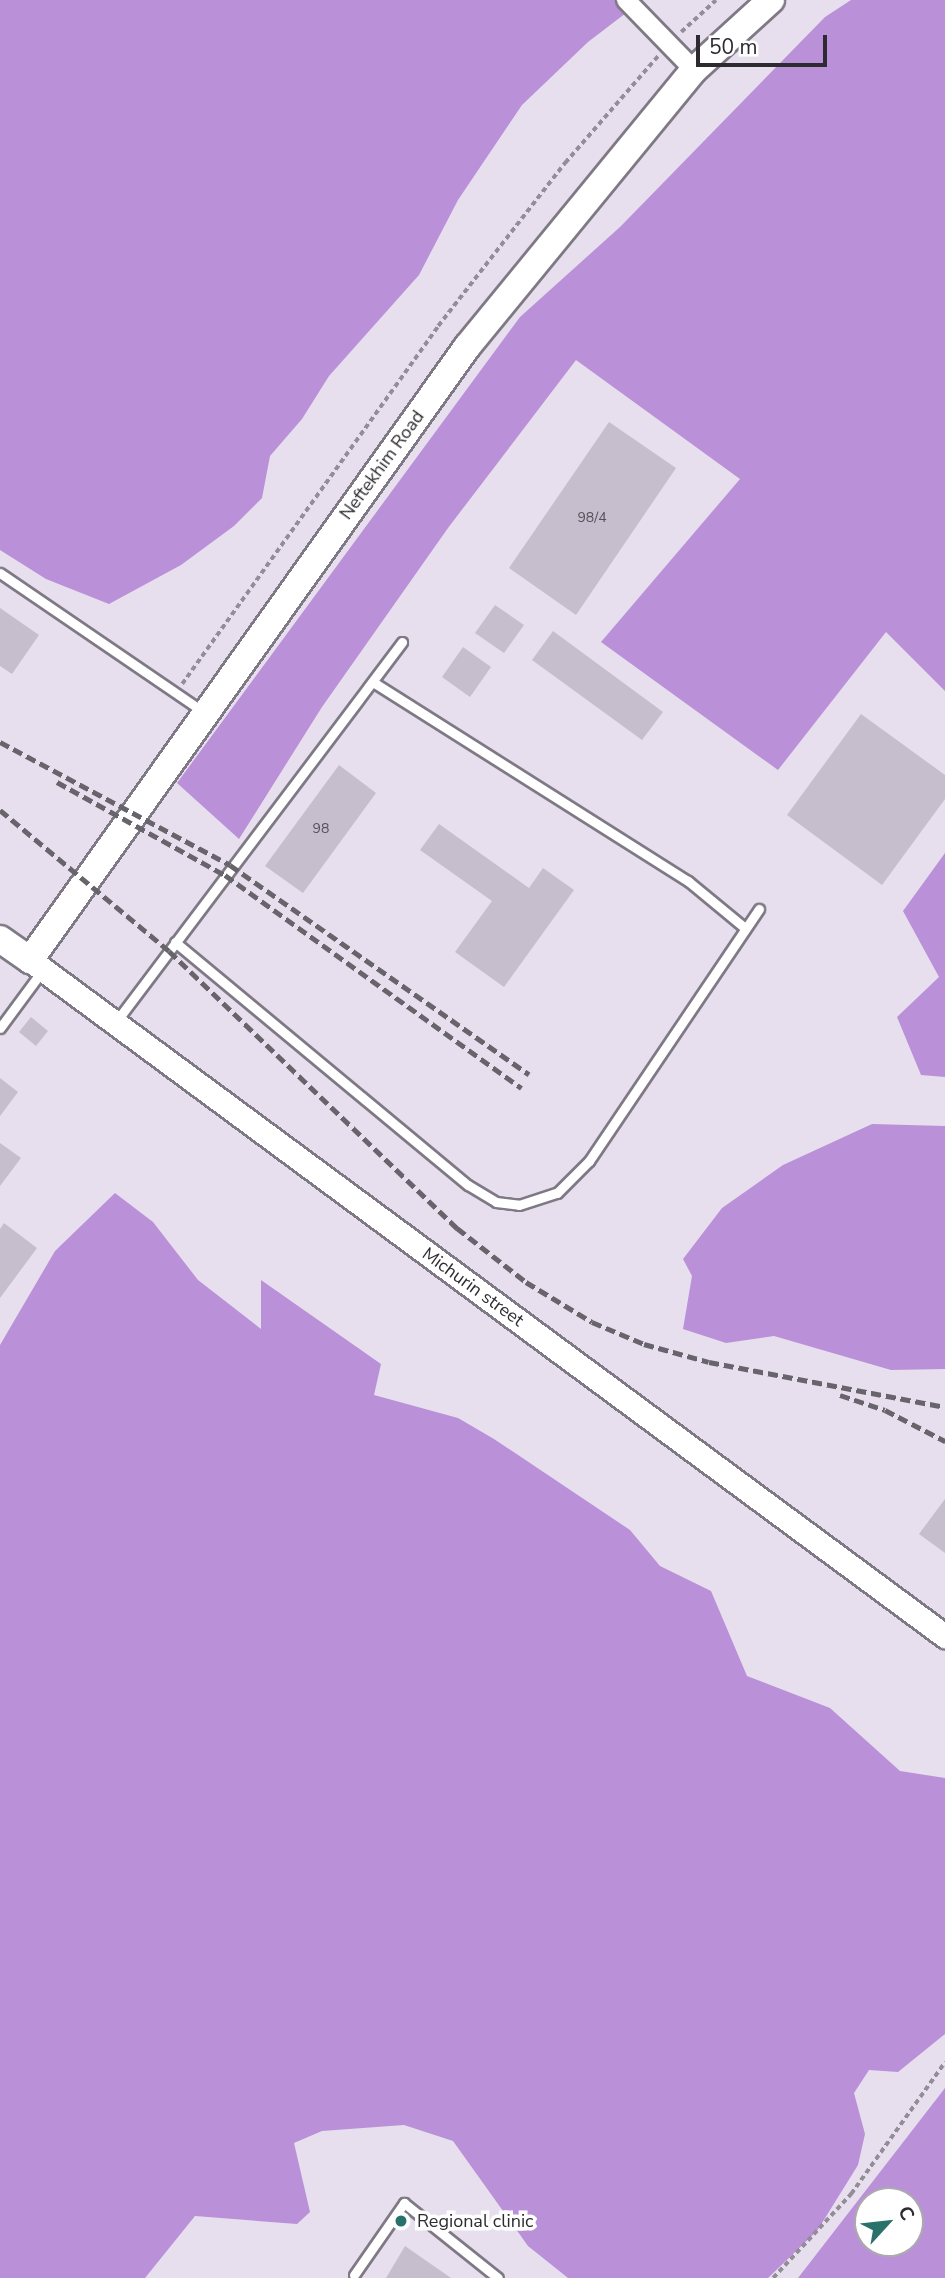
<!DOCTYPE html>
<html>
<head>
<meta charset="utf-8">
<style>
  body { margin:0 }
  #map { position:relative; width:945px; height:2278px; overflow:hidden; background:#e7dfed; font-family:"Nunito Sans",sans-serif }
  div>[style] { position:absolute }
  [style*='--x'] { left:calc(var(--x)*1px); top:calc(var(--y)*1px); width:calc(var(--w)*1px); rotate:calc(var(--a)*1deg) }
  .forest>* { inset:0; background:#ba91d8 }
  .building>* { inset:0; background:#c6becc }
  .path>* { height:3.5px; margin-top:-1.75px; transform-origin:0; background:repeating-linear-gradient(90deg,#938d97 0 5px,transparent 0 8.5px) }
  .roads { filter:drop-shadow(2px 0 #7f7985) drop-shadow(-2px 0 #7f7985) drop-shadow(0 2px #7f7985) drop-shadow(0 -2px #7f7985) }
  .service>* { height:9px; margin:-4.5px; padding:0 4.5px; transform-origin:4.5px; border-radius:4.5px; background:#fff }
  .minor>* { height:18px; margin:-9px; padding:0 9px; transform-origin:9px; border-radius:9px; background:#fff }
  .tertiary>* { height:23px; margin:-11.5px; padding:0 11.5px; transform-origin:11.5px; border-radius:11.5px; background:#fff }
  .secondary>* { height:26px; margin:-13px; padding:0 13px; transform-origin:13px; border-radius:13px; background:#fff }
  .rail>* { height:5px; margin-top:-2.5px; transform-origin:0; background:repeating-linear-gradient(90deg,#68646c 0 10px,transparent 0 15px) }
  .dots>* { width:19px; height:19px; translate:-50% -50%; box-sizing:border-box; border:4px solid #fff; border-radius:50% }
  span { translate:-50% -50%; white-space:nowrap; text-align:center; line-height:1.15; -webkit-text-stroke:7px #fff; paint-order:stroke }
  .number-label { font-size:14px; color:#535057 }
  .number-label span { -webkit-text-stroke-width:0 }
  .street-label { font-size:18px; color:#2d2b30 }
  .poi-label { font-size:18px; color:#2d2b30 }
  .left { translate:0 -50%; text-align:left }
  .north { position:absolute; left:854px; top:2187px; width:70px; height:70px; box-sizing:border-box; background:#fff; border:2px solid #abaaac; border-radius:50%; rotate:63deg; font-size:19px; font-weight:700; line-height:28px; text-align:center; color:#2d2b30 }
  .north::after { content:''; display:block; margin:auto; width:24px; height:32px; background:#29726c; clip-path:polygon(50% 0,100% 100%,50% 72%,0 100%) }
  .scale { position:absolute; left:696px; top:35px; width:131px; height:32px; box-sizing:border-box; border:4px solid #2d2b30; border-top:0; padding-left:9px; font-size:21px; line-height:24px; white-space:nowrap; color:#2d2b30; -webkit-text-stroke:5px #fff; paint-order:stroke }
</style>
</head>
<body>
<div id="map">
  <div class="forest">
    <div style="clip-path:polygon(0 0,643px 0,588px 42px,522px 105px,458px 200px,419px 275px,329px 376px,302px 419px,270px 456px,262px 498px,234px 526px,181px 565px,109px 604px,46px 579px,0 550px)"></div>
    <div style="clip-path:polygon(851px 0,945px 0,945px 691px,886px 632px,778px 770px,601px 642px,740px 479px,576px 360px,448px 528px,322px 707px,239px 839px,177px 783px,520px 317px,620px 227px,825px 17px)"></div>
    <div style="clip-path:polygon(945px 853px,945px 1077px,921px 1075px,897px 1017px,939px 977px,903px 911px)"></div>
    <div style="clip-path:polygon(872px 1124px,945px 1126px,945px 1369px,891px 1370px,774px 1336px,726px 1343px,683px 1329px,692px 1276px,683px 1259px,722px 1208px,783px 1165px)"></div>
    <div style="clip-path:polygon(115px 1193px,153px 1222px,198px 1280px,261px 1329px,261px 1280px,381px 1364px,374px 1395px,458px 1418px,494px 1439px,630px 1530px,660px 1566px,711px 1591px,747px 1676px,830px 1708px,900px 1771px,945px 1778px,945px 2034px,898px 2072px,869px 2070px,854px 2093px,865px 2134px,858px 2165px,817px 2231px,768px 2278px,568px 2278px,528px 2246px,453px 2141px,404px 2125px,322px 2131px,294px 2143px,310px 2212px,297px 2224px,195px 2216px,145px 2278px,0 2278px,0 1345px,55px 1251px)"></div>
    <div style="clip-path:polygon(evenodd,945px 2088px,945px 2278px,798px 2278px,945px 2088px,868px 2201px,910px 2201px,910px 2243px,868px 2243px,868px 2201px)"></div>
  </div>
  <div class="building">
    <div style="clip-path:polygon(609px 422px,676px 468px,576px 615px,509px 568px)"></div>
    <div style="clip-path:polygon(495px 605px,524px 625px,504px 653px,475px 633px)"></div>
    <div style="clip-path:polygon(0 608px,39px 635px,12px 674px,0 666px)"></div>
    <div style="clip-path:polygon(553px 631px,663px 712px,642px 740px,532px 660px)"></div>
    <div style="clip-path:polygon(463px 647px,491px 667px,470px 697px,442px 677px)"></div>
    <div style="clip-path:polygon(861px 714px,945px 775px,945px 799px,882px 885px,787px 815px)"></div>
    <div style="clip-path:polygon(339px 765px,376px 793px,303px 893px,265px 866px)"></div>
    <div style="clip-path:polygon(439px 824px,529px 888px,543px 868px,574px 890px,504px 987px,455px 952px,492px 901px,420px 850px)"></div>
    <div style="clip-path:polygon(31px 1017px,48px 1031px,36px 1046px,19px 1032px)"></div>
    <div style="clip-path:polygon(0 1078px,18px 1092px,0 1116px)"></div>
    <div style="clip-path:polygon(0 1143px,21px 1158px,0 1186px)"></div>
    <div style="clip-path:polygon(4px 1223px,37px 1248px,0 1298px,0 1229px)"></div>
    <div style="clip-path:polygon(945px 1499px,945px 1553px,919px 1534px)"></div>
    <div style="clip-path:polygon(405px 2246px,451px 2278px,386px 2278px)"></div>
  </div>
  <div class="path">
    <div style="--x:681;--y:32;--w:47;--a:-42.4"></div>
    <div style="--x:182;--y:684;--w:440;--a:-54.4"></div>
    <div style="--x:438;--y:326;--w:207;--a:-52.1"></div>
    <div style="--x:565;--y:163;--w:143;--a:-49"></div>
    <div style="--x:773;--y:2278;--w:115;--a:-47.1"></div>
    <div style="--x:851;--y:2194;--w:162;--a:-54.5"></div>
  </div>
  <div class="roads">
    <div class="service">
      <div style="--x:0;--y:573;--w:245;--a:34.3"></div>
      <div style="--x:373;--y:682;--w:373;--a:32.3"></div>
      <div style="--x:688;--y:881;--w:74;--a:39.5"></div>
      <div style="--x:175;--y:942;--w:381;--a:39.7"></div>
      <div style="--x:468;--y:1185;--w:33;--a:31"></div>
      <div style="--x:496;--y:1202;--w:23;--a:7"></div>
      <div style="--x:519;--y:1205;--w:40;--a:-18"></div>
      <div style="--x:557;--y:1193;--w:45;--a:-45"></div>
      <div style="--x:589;--y:1161;--w:304;--a:-56"></div>
      <div style="--x:115;--y:1023;--w:477;--a:-53"></div>
      <div style="--x:0;--y:1028;--w:71;--a:-53.6"></div>
      <div style="--x:354;--y:2275;--w:88;--a:-55.2"></div>
      <div style="--x:404;--y:2203;--w:120;--a:38.6"></div>
    </div>
    <div class="minor">
      <div style="--x:626;--y:0;--w:98;--a:45.8"></div>
    </div>
    <div class="tertiary">
      <div style="--x:30;--y:960;--w:1138;--a:36.46"></div>
    </div>
    <div class="secondary">
      <div style="--x:0;--y:939;--w:37;--a:35"></div>
      <div style="--x:30;--y:960;--w:753;--a:-54.52"></div>
      <div style="--x:467;--y:347;--w:358;--a:-50.7"></div>
      <div style="--x:694;--y:70;--w:104;--a:-42.3"></div>
    </div>
  </div>
  <div class="rail">
    <div style="--x:0;--y:742;--w:261;--a:28.1"></div>
    <div style="--x:230;--y:865;--w:365;--a:35"></div>
    <div style="--x:57;--y:782;--w:192;--a:29"></div>
    <div style="--x:225;--y:875;--w:365;--a:35.7"></div>
    <div style="--x:0;--y:810;--w:220;--a:39.8"></div>
    <div style="--x:169;--y:951;--w:400;--a:43.9"></div>
    <div style="--x:457;--y:1228;--w:88;--a:38"></div>
    <div style="--x:526;--y:1282;--w:77;--a:31.2"></div>
    <div style="--x:592;--y:1322;--w:56;--a:22.9"></div>
    <div style="--x:644;--y:1344;--w:67;--a:15.5"></div>
    <div style="--x:709;--y:1362;--w:239;--a:10.8"></div>
    <div style="--x:840;--y:1395;--w:47;--a:18.4"></div>
    <div style="--x:885;--y:1410;--w:68;--a:27.3"></div>
  </div>
  <div class="dots">
    <div style="left:401px;top:2221px;background:#29726c"></div>
  </div>
  <div class="number-label">
    <span style="left:592px;top:518px">98/4</span>
    <span style="left:321px;top:829px">98</span>
  </div>
  <div class="street-label">
    <span style="left:382px;top:465px;rotate:-54deg">Neftekhim Road</span>
    <span style="left:473px;top:1287px;rotate:36deg">Michurin street</span>
  </div>
  <div class="poi-label">
    <span class="left" style="left:417px;top:2221px">Regional clinic</span>
  </div>
  <div class="north">С</div>
  <div class="scale">50 m</div>
</div>
</body>
</html>
